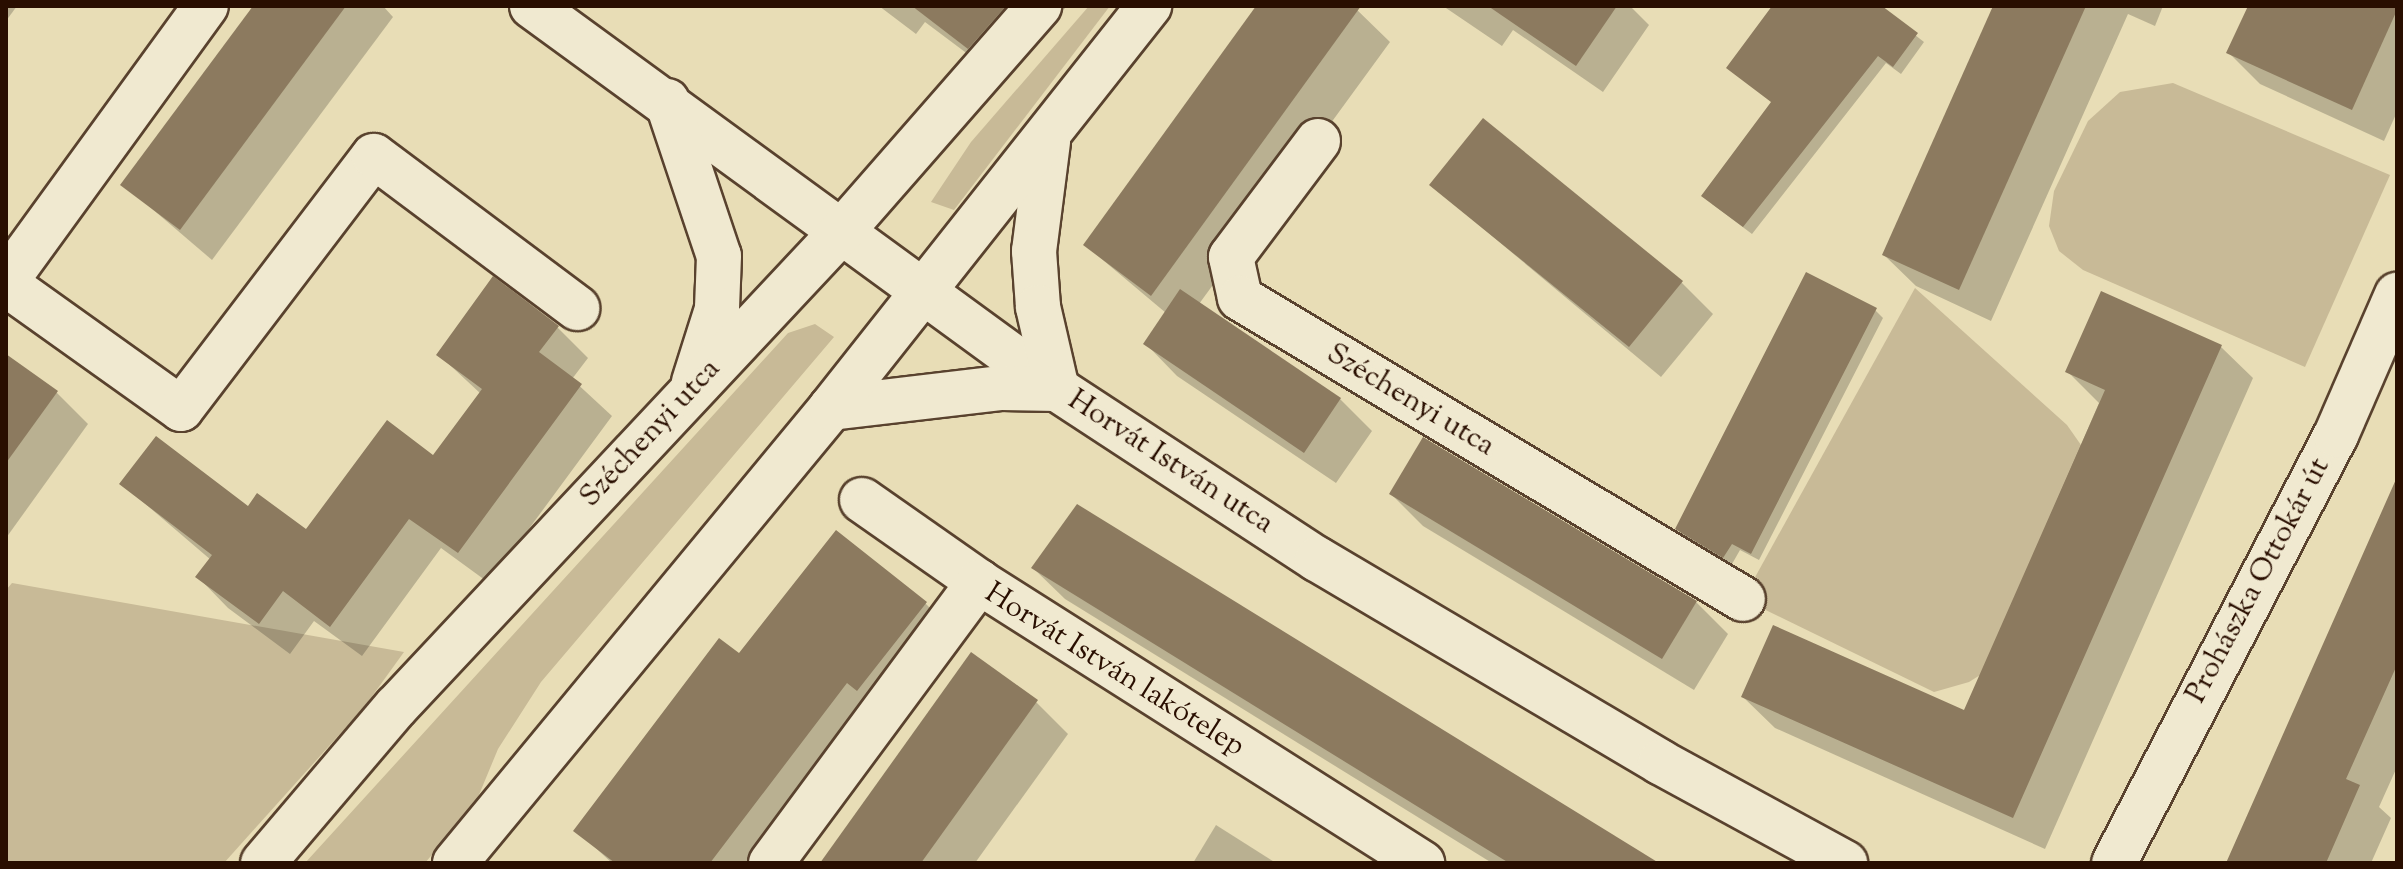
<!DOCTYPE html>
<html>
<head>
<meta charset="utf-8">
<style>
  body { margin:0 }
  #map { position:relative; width:2403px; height:869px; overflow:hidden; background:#e8ddb6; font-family:"Sorts Mill Goudy",serif }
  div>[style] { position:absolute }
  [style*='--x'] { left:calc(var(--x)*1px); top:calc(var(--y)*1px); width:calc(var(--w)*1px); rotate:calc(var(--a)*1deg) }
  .green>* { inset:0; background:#c8ba97 }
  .shadow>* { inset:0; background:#0003 }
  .building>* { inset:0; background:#8c7a5f }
  .roads { filter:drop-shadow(2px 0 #59422e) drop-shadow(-2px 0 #59422e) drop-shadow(0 2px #59422e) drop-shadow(0 -2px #59422e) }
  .minor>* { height:44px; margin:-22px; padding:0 22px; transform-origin:22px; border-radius:22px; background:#f0e9d0 }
  .tertiary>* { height:44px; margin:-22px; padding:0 22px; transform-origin:22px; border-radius:22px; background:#f0e9d0 }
  .secondary>* { height:44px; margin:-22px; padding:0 22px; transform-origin:22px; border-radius:22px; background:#f0e9d0 }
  span { translate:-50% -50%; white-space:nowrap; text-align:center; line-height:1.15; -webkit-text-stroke:8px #f0e9d0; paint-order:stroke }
  .street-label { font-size:30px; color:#290e00 }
  .frame { position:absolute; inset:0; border:8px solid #290e00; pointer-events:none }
</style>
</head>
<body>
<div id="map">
  <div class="green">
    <div style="clip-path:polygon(1089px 6px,1110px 6px,954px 210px,931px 202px,971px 142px)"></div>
    <div style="clip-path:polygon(2173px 83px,2390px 175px,2305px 367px,2083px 270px,2059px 251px,2049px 226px,2054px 191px,2088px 121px,2120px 92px)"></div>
    <div style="clip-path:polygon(1915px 288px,2067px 425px,2081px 445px,2079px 472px,1993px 667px,1969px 682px,1934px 692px,1743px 599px)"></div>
    <div style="clip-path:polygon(815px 324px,834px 337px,541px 682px,498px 749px,476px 802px,425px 863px,305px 863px,788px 333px)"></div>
    <div style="clip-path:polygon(12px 583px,404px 652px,365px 706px,224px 863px,6px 863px,6px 590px)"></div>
  </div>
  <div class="shadow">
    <div style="clip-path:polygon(6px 6px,17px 6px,6px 21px)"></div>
    <div style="clip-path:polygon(256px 6px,383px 6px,393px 17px,212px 260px,123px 184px)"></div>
    <div style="clip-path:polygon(879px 6px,1067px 6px,1001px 79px,925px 22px,916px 34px)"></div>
    <div style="clip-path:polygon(1259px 6px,1353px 6px,1390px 42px,1199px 304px,1340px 399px,1372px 431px,1336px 483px,1177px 376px,1146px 344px,1166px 313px,1085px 245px)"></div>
    <div style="clip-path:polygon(1443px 6px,1630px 6px,1649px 25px,1603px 92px,1513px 30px,1502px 46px)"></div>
    <div style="clip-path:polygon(1776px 6px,1878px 6px,1924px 42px,1901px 74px,1886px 63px,1752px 234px,1712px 204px,1773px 103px)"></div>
    <div style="clip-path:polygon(1996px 6px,2163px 6px,2155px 26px,2128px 14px,1991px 321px,1916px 286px,1884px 255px)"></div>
    <div style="clip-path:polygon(2250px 6px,2397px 6px,2397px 112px,2384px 141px,2260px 84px,2229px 53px)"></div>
    <div style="clip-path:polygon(1431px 185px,1681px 282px,1713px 314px,1661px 377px)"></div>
    <div style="clip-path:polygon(2102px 293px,2221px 347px,2253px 378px,2045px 849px,1775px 728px,1743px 697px,1965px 713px,2099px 403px,2068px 372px)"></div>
    <div style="clip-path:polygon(1875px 310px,1883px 318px,1759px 560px,1740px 550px,1732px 564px,1685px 537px,1677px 529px)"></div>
    <div style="clip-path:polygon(557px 327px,588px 358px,572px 379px,612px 416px,489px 583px,441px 548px,362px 656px,314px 621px,290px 654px,228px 608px,198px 577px,211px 560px,122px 484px,249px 509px,307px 532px,433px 458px,481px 394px,438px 354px)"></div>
    <div style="clip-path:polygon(6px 356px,57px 393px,88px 424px,6px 538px)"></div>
    <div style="clip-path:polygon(2397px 482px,2397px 767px,2379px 807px,2391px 818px,2371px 863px,2229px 863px)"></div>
    <div style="clip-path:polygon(1391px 494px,1696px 602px,1728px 634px,1694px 690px,1423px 526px)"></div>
    <div style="clip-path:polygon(1033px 568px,1654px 863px,1492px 863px,1065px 599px)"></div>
    <div style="clip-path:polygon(925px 603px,947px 625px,870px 704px,749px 863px,612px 863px,576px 830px,739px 656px)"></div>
    <div style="clip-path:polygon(1036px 702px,1068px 734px,975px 863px,822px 863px)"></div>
    <div style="clip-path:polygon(1216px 825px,1276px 863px,1193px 863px)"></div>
  </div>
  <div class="building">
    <div style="clip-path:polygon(253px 6px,346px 6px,180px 230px,120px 185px)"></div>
    <div style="clip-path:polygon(912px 6px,1006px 6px,968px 49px)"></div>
    <div style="clip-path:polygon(1256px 6px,1361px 6px,1151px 296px,1083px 245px)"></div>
    <div style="clip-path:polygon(1488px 6px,1617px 6px,1576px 66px)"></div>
    <div style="clip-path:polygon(1772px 6px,1882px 6px,1918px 33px,1893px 67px,1878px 56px,1743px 227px,1701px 196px,1771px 102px,1726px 68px)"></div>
    <div style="clip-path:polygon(1993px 6px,2086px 6px,1959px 290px,1882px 255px)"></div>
    <div style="clip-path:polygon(2248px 6px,2397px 6px,2397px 10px,2352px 110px,2226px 53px)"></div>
    <div style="clip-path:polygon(1483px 118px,1683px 281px,1629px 347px,1429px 185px)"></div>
    <div style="clip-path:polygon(1806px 272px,1877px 308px,1751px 554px,1732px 544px,1723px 558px,1675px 529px)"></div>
    <div style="clip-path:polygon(493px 276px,559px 326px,539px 352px,582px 384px,458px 553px,409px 519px,330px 627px,283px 591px,259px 624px,195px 577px,212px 555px,119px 484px,156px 436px,248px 506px,257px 493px,306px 529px,387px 420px,433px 455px,482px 389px,436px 355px)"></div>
    <div style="clip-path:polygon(1180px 289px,1341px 398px,1304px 453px,1143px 344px)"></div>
    <div style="clip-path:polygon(2101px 291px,2222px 345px,2013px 818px,1741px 697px,1773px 625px,1964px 710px,2105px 390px,2065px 372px)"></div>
    <div style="clip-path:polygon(6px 354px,58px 391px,6px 463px)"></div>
    <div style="clip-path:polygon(1423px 437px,1697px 601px,1662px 659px,1389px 494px)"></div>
    <div style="clip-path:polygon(2397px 477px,2397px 665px,2346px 779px,2360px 785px,2326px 863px,2226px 863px)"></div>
    <div style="clip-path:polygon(1077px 504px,1659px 863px,1509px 863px,1031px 568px)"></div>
    <div style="clip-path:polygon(836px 530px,927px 602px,857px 691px,847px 683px,710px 863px,615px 863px,573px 831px,719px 638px,739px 653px)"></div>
    <div style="clip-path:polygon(971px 652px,1038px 700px,921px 863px,820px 863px)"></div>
  </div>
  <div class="roads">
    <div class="minor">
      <div style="--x:1318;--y:141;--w:145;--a:126.9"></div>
      <div style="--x:1231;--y:257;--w:42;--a:77.6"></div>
      <div style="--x:1240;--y:298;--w:586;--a:30.9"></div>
      <div style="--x:6;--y:281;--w:340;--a:-54"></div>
      <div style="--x:6;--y:284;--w:215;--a:35.5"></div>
      <div style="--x:181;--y:409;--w:318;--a:-52.7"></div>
      <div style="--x:374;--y:156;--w:254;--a:36.8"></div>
      <div style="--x:862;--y:500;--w:143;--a:35"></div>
      <div style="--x:979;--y:582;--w:525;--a:32.39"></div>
      <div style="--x:771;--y:863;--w:350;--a:-53.5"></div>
    </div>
    <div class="tertiary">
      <div style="--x:2114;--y:863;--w:482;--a:-62.6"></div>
      <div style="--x:2336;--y:435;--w:153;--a:-66.5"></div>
    </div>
    <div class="secondary">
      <div style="--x:532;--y:6;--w:650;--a:36.11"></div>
      <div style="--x:1057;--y:389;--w:311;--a:33.2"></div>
      <div style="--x:1317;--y:559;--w:399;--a:30.6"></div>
      <div style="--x:1660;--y:762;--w:211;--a:28.6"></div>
      <div style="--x:667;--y:101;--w:163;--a:71.5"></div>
      <div style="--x:719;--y:256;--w:53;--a:92.2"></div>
      <div style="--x:717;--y:309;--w:77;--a:107.5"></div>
      <div style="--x:1048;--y:142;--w:110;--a:97.3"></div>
      <div style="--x:1034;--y:251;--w:56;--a:85.9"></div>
      <div style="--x:1038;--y:307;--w:84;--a:77"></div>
      <div style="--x:831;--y:408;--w:172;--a:-6.7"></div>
      <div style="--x:1002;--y:388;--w:55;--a:1"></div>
      <div style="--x:263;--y:863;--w:205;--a:-49.6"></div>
      <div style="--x:396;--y:707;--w:654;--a:-46.86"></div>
      <div style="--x:843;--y:230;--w:298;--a:-48.8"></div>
      <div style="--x:455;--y:863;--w:590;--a:-50.43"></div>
      <div style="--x:831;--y:408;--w:513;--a:-51.65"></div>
    </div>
  </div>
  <div class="street-label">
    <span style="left:1410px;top:401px;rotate:31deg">Széchenyi utca</span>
    <span style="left:651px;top:434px;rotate:-47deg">Széchenyi utca</span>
    <span style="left:1170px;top:463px;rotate:33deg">Horvát István utca</span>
    <span style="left:2259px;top:581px;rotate:-62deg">Prohászka Ottokár út</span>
    <span style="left:1114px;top:671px;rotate:32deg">Horvát István lakótelep</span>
  </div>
  <div class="frame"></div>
</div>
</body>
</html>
